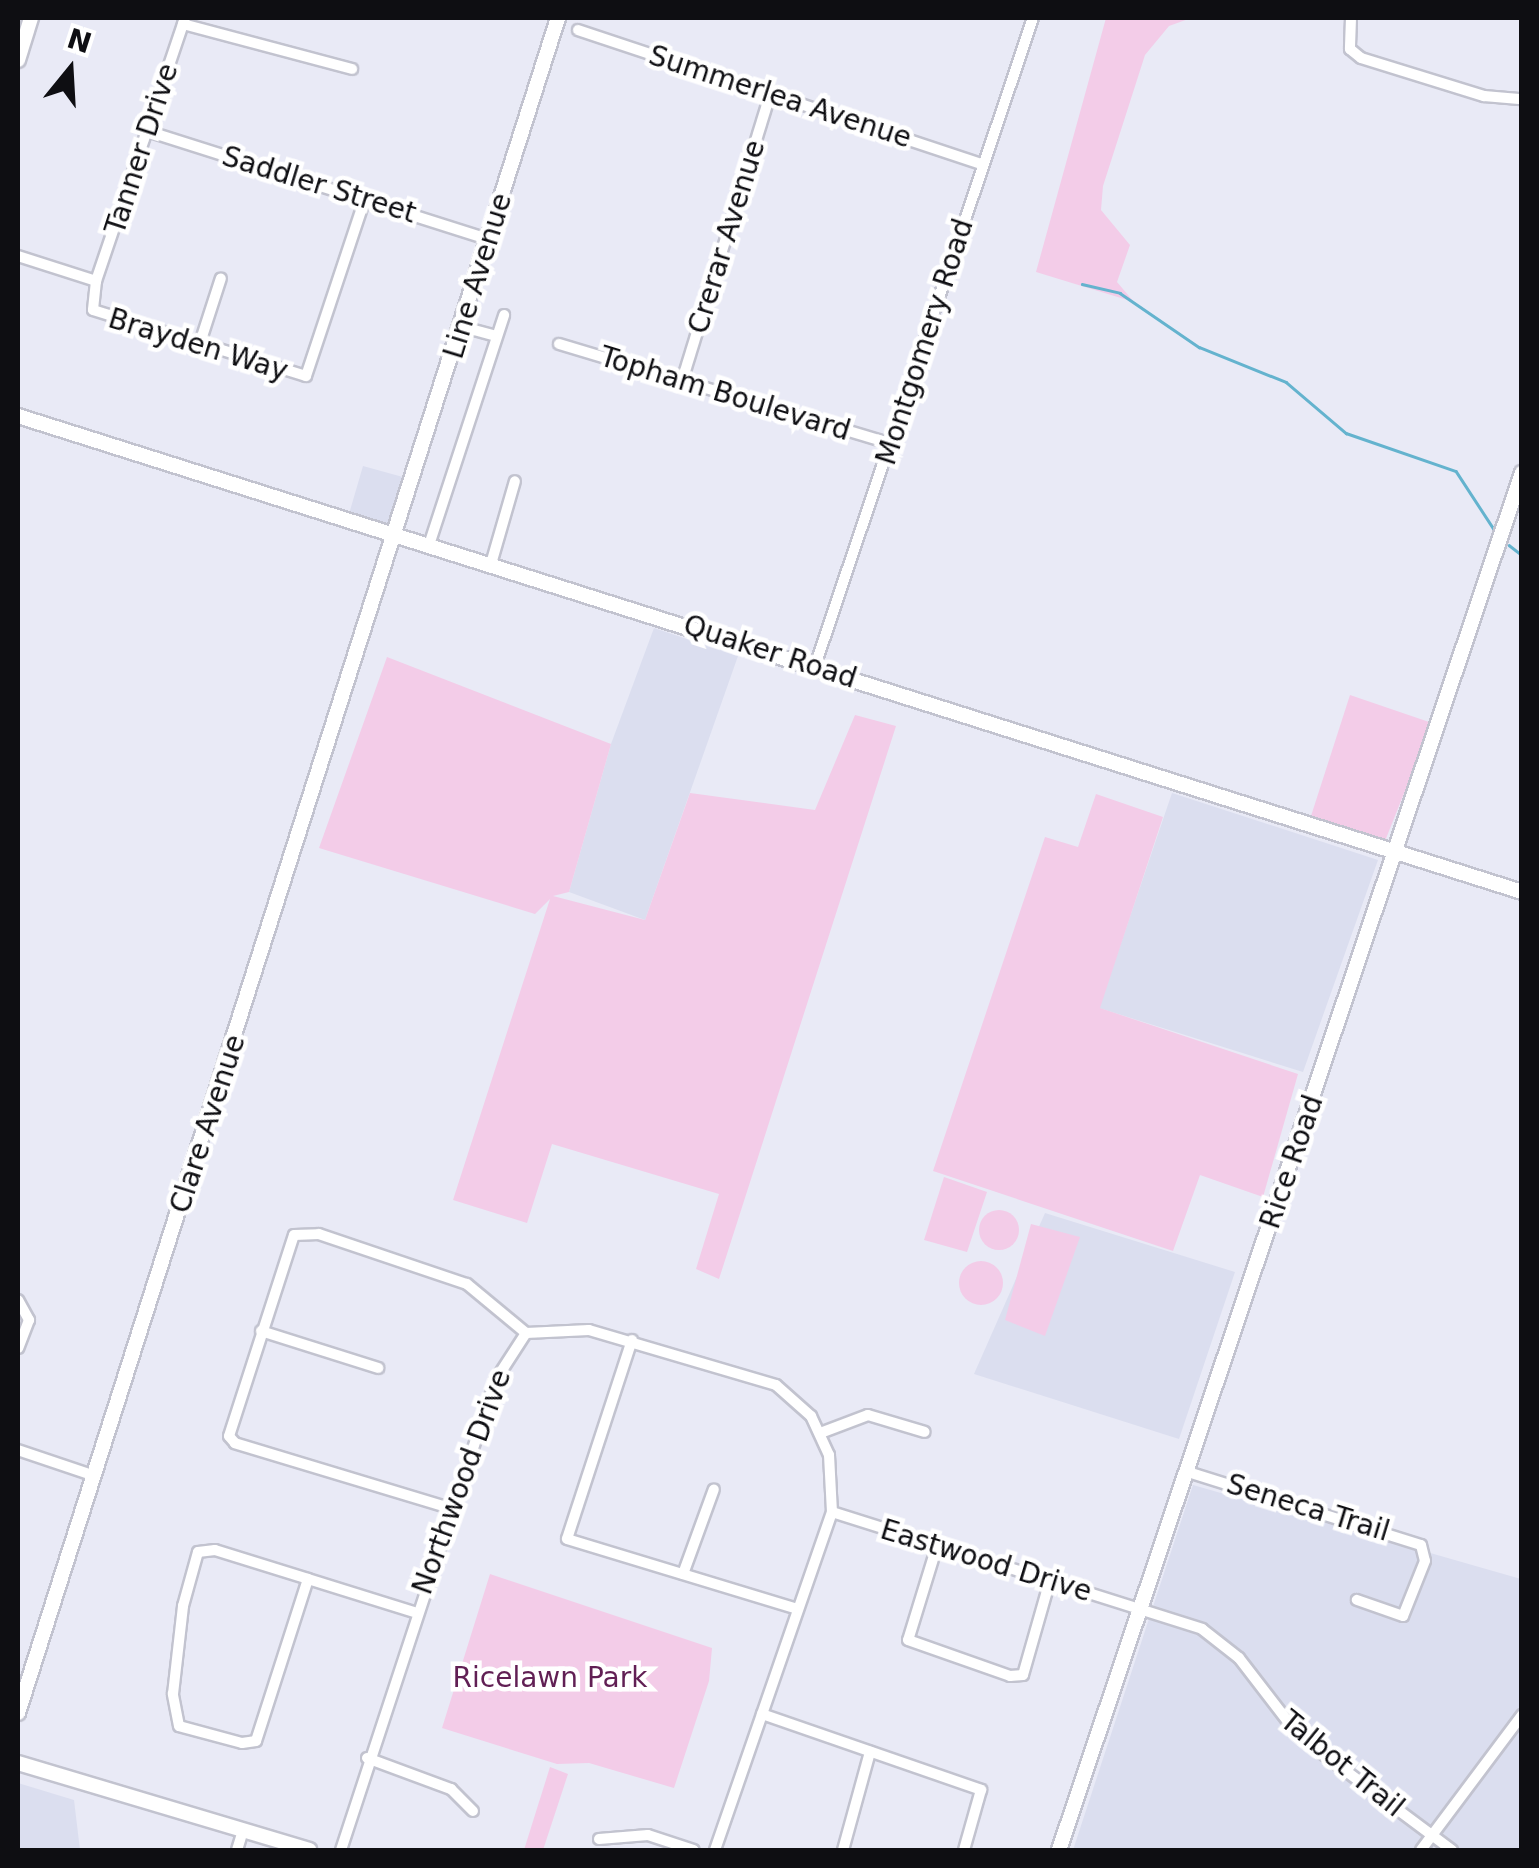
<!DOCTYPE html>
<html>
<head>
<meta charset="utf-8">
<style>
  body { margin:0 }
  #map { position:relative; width:1539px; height:1868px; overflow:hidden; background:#e9eaf6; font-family:"DejaVu Sans",sans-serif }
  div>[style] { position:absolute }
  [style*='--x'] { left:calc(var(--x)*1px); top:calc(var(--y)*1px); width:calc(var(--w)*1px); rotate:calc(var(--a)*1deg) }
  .built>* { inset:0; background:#dbdeef }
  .green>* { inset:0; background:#f3cce8 }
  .round { border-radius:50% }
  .stream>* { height:2.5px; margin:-1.25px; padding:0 1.25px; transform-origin:1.25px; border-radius:1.25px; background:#64b3ce }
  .roads { filter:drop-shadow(2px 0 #c2c3cf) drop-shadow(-2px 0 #c2c3cf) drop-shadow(0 2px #c2c3cf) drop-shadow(0 -2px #c2c3cf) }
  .street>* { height:10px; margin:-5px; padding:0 5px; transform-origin:5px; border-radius:5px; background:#fff }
  .secondary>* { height:14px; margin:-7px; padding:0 7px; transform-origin:7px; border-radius:7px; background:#fff }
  span { translate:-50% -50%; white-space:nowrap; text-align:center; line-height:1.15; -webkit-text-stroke:9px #fff; paint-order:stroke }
  .street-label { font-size:28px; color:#0e0e12 }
  .park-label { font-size:28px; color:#611f54 }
  .frame { position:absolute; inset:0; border:20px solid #0e0e12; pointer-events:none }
  .north { position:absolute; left:20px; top:20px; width:100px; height:100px; -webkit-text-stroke:8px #fff; paint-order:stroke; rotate:18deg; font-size:28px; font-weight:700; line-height:40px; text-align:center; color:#0e0e12 }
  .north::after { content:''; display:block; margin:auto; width:35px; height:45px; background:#0e0e12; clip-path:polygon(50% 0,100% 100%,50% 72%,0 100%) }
</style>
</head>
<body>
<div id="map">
  <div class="built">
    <div style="clip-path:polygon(363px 466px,410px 479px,395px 528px,349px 514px)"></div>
    <div style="clip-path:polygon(654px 628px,738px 656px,645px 920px,569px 892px,611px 744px)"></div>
    <div style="clip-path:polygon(1172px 793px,1378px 860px,1303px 1072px,1099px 1008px)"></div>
    <div style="clip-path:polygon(1045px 1213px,1235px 1272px,1179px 1439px,974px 1374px)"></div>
    <div style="clip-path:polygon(1193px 1485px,1521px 1579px,1521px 1850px,1073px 1850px)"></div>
    <div style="clip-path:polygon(18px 1783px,74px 1800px,80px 1850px,18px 1850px)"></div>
  </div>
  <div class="green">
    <div style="clip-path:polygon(1106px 18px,1191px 18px,1169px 26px,1145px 55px,1103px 186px,1101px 210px,1130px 245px,1117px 282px,1134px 302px,1036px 272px)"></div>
    <div style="clip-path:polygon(387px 657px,611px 744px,569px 892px,553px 896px,645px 920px,690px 793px,815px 810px,855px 715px,896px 726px,719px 1279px,696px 1269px,719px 1194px,552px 1144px,527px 1223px,453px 1200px,550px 899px,535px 914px,319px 848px)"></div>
    <div style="clip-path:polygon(1350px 695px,1432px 723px,1385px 841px,1311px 816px)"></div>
    <div style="clip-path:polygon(1096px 794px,1163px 817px,1100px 1008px,1298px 1074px,1263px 1197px,1200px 1175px,1173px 1251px,933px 1171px,1045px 837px,1078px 847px)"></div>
    <div style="clip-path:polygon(944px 1177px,987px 1192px,967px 1252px,924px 1240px)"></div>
    <div class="round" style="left:979px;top:1210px;width:40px;height:40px"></div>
    <div style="clip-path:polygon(1031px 1224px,1080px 1237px,1045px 1336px,1005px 1320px)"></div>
    <div class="round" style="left:959px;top:1261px;width:44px;height:44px"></div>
    <div style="clip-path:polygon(490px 1574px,712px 1648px,709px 1681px,674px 1788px,589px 1763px,557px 1764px,442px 1728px)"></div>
    <div style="clip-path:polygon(550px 1767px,568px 1774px,543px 1850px,524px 1850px)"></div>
  </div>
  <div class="stream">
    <div style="--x:1082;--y:284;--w:39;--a:13"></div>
    <div style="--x:1120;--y:293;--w:96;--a:34.4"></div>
    <div style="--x:1199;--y:347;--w:94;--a:21.9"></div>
    <div style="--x:1286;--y:382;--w:79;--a:40.4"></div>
    <div style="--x:1346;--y:433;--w:116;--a:19.1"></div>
    <div style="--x:1456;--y:471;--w:75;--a:56.9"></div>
    <div style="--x:1509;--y:545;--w:16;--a:38"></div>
  </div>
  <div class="roads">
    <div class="street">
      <div style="--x:185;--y:18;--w:278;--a:108.7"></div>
      <div style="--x:96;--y:281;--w:29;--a:96"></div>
      <div style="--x:93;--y:310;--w:223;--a:17.2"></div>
      <div style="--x:306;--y:376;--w:187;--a:-71.6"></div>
      <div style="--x:1351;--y:18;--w:31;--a:92"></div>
      <div style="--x:1350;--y:49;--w:14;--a:39"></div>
      <div style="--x:1361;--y:58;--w:129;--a:17.2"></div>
      <div style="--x:1484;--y:96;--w:38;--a:5"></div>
      <div style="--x:183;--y:24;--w:175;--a:14.9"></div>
      <div style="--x:578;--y:30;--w:427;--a:18.4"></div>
      <div style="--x:147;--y:131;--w:360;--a:17.6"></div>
      <div style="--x:18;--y:256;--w:82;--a:17.8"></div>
      <div style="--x:463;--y:327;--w:34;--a:15"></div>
      <div style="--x:559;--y:344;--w:348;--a:16.7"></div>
      <div style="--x:199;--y:346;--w:71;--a:-72.1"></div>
      <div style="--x:682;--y:381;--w:302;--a:-72.9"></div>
      <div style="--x:429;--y:545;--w:242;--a:-71.9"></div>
      <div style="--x:491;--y:564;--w:86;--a:-73.9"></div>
      <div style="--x:815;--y:666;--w:684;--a:-71.41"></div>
      <div style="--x:18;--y:1300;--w:23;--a:61"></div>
      <div style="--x:29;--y:1320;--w:30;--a:111"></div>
      <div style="--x:261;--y:1331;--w:123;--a:17.5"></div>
      <div style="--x:632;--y:1340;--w:209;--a:108.1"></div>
      <div style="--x:567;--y:1539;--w:241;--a:16.9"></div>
      <div style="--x:823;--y:1432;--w:48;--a:-20.7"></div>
      <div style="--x:868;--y:1415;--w:59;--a:16.6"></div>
      <div style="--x:18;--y:1450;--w:81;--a:18.7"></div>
      <div style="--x:1188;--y:1472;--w:244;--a:17.4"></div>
      <div style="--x:1421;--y:1545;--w:16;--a:76"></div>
      <div style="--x:1425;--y:1561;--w:59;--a:111.8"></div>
      <div style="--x:1403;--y:1616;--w:49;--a:-160.8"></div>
      <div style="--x:453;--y:1509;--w:228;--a:-163.2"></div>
      <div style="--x:235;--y:1443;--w:9;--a:-131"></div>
      <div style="--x:229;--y:1436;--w:211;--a:-72.1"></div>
      <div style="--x:294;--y:1235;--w:25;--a:-2"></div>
      <div style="--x:319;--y:1234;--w:156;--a:18.7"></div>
      <div style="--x:467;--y:1284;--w:77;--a:39.7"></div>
      <div style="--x:832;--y:1512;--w:388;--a:17.5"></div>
      <div style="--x:1202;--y:1629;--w:47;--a:38.1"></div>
      <div style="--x:1239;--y:1658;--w:98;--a:52.4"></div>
      <div style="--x:1299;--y:1736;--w:191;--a:36.7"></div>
      <div style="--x:937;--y:1546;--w:98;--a:107.1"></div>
      <div style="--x:908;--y:1640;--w:108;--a:19.4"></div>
      <div style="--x:1010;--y:1676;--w:13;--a:-4"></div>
      <div style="--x:1023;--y:1675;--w:99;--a:-74.1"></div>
      <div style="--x:683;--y:1574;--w:90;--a:-70"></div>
      <div style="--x:308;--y:1579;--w:170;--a:107.8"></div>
      <div style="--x:256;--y:1741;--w:14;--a:172"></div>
      <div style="--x:242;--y:1743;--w:65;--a:-164.9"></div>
      <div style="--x:179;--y:1726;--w:33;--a:-101"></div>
      <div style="--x:173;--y:1694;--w:89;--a:-83.5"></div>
      <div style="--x:183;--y:1606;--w:56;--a:-74.5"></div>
      <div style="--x:198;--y:1552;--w:17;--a:-7"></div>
      <div style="--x:215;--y:1550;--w:97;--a:17.3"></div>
      <div style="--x:308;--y:1579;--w:111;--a:17.3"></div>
      <div style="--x:762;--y:1714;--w:232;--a:19.1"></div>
      <div style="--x:981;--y:1790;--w:62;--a:105.8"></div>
      <div style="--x:367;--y:1758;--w:90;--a:20.3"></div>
      <div style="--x:451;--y:1789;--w:31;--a:45"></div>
      <div style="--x:599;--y:1839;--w:49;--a:-4.7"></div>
      <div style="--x:648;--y:1835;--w:48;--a:18.1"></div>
      <div style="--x:237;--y:1850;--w:21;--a:-73"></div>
      <div style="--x:341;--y:1850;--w:494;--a:-71.8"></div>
      <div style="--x:495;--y:1381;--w:57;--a:-57.1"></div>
      <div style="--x:526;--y:1333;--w:63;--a:-2.7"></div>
      <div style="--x:589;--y:1330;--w:195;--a:16.4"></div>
      <div style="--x:776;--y:1385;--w:47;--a:41.5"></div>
      <div style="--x:811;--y:1416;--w:43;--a:65.2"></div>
      <div style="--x:829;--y:1455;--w:57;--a:87"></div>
      <div style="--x:832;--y:1512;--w:358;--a:109.1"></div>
      <div style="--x:843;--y:1850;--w:102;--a:-74.6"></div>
      <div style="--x:1421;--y:1850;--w:169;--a:-53.2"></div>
    </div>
    <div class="secondary">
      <div style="--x:18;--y:60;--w:44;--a:-72.8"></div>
      <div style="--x:18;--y:416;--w:1578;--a:17.56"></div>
      <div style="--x:18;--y:1713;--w:1779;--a:-72.33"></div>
      <div style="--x:18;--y:1763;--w:304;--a:16.6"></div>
      <div style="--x:1059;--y:1850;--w:1453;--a:-71.42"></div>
    </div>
  </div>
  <div class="street-label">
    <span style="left:780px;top:97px;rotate:18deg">Summerlea Avenue</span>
    <span style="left:142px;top:149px;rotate:-72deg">Tanner Drive</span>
    <span style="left:319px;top:185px;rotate:17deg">Saddler Street</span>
    <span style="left:727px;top:237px;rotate:-73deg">Crerar Avenue</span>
    <span style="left:478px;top:276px;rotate:-73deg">Line Avenue</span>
    <span style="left:925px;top:342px;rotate:-72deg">Montgomery Road</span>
    <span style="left:198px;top:345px;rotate:17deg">Brayden Way</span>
    <span style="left:725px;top:394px;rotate:17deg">Topham Boulevard</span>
    <span style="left:770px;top:652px;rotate:18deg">Quaker Road</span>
    <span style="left:208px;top:1124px;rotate:-72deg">Clare Avenue</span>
    <span style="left:1292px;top:1162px;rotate:-71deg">Rice Road</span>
    <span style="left:462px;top:1482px;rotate:-70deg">Northwood Drive</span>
    <span style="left:1308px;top:1508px;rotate:17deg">Seneca Trail</span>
    <span style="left:986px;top:1561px;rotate:17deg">Eastwood Drive</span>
    <span style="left:1342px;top:1764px;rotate:39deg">Talbot Trail</span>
  </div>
  <div class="park-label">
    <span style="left:550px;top:1678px">Ricelawn Park</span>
  </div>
  <div class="frame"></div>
  <div class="north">N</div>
</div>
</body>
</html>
